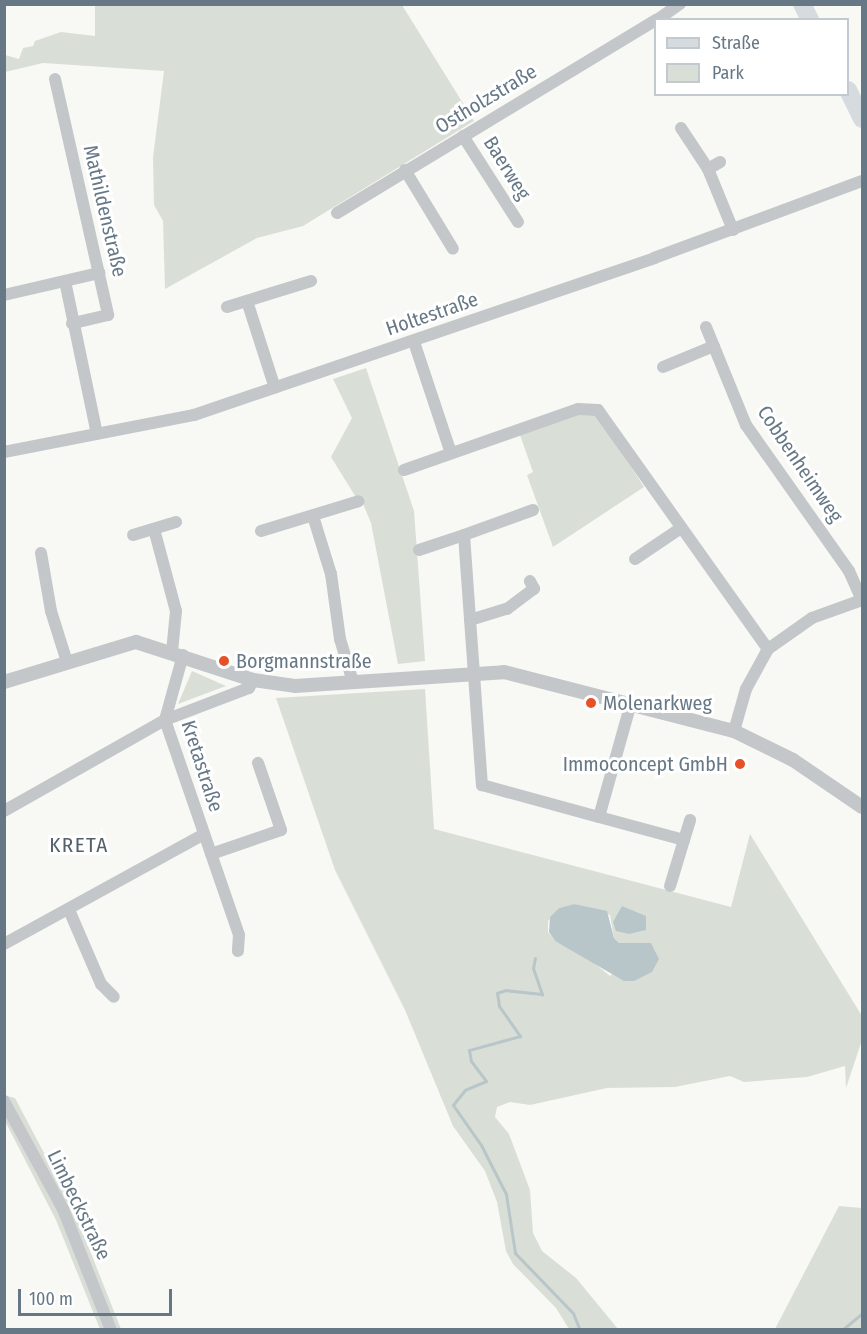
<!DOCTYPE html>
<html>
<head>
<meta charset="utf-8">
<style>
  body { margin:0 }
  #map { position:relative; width:867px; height:1334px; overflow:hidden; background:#f8f8f5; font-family:"Fira Sans Condensed",sans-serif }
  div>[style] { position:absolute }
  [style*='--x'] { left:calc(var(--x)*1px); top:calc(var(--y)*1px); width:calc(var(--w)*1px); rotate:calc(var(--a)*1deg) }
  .green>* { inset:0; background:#d9dfd6 }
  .water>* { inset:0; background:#b9c6c9 }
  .stream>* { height:3px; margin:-1.5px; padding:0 1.5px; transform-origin:1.5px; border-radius:1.5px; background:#b9c6c9 }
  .minor>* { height:12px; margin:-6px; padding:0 6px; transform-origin:6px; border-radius:6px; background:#c3c7ca }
  .tertiary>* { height:14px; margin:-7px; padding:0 7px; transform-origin:7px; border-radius:7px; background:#c3c7ca }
  .primary>* { height:18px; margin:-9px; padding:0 9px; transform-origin:9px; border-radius:9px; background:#d6dbdf }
  .dots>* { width:16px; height:16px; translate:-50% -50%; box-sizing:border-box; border:3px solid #fff; border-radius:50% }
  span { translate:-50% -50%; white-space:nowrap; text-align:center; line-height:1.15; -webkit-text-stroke:6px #fff; paint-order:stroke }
  .street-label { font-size:20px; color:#667886 }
  .poi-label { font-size:20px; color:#667886 }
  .left { translate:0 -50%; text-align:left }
  .right { translate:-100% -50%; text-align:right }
  .neighbourhood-label { font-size:21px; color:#54616b; letter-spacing:1.5px }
  .frame { position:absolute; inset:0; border:6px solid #667886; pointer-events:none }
  .legend { position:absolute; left:654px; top:18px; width:195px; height:78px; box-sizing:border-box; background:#fff; border:2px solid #c2c9cf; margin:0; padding:8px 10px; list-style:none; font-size:18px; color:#667886 }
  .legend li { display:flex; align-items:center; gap:12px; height:30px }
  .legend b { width:30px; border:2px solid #c2c9cf }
  .scale { position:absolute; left:18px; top:1289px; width:154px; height:27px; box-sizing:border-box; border:3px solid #667886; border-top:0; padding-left:8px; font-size:18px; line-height:21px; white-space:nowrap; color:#667886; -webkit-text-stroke:4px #fff; paint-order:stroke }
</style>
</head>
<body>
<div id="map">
  <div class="green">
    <div style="clip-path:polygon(95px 5px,402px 5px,474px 121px,303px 226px,257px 238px,165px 289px,163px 221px,154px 205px,153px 157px,164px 71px,43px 63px,5px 72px,5px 55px,19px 59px,23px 48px,33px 46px,35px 41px,61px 32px,95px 36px)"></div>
    <div style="clip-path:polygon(366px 368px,414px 511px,425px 661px,398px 664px,371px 523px,361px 499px,357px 499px,331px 457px,352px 418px,333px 379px)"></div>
    <div style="clip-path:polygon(588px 411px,596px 413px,644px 487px,553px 547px,527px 475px,533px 472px,520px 435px)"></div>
    <div style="clip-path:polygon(192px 671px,226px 686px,178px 704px)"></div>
    <div style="clip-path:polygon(evenodd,425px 689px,434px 829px,731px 907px,750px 834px,862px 1016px,862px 1040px,846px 1088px,845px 1066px,807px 1077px,744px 1082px,730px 1076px,675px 1087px,607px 1088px,530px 1105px,510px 1102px,497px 1107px,495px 1117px,509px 1134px,530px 1190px,533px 1233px,542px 1251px,576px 1278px,618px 1329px,569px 1329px,556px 1308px,513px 1264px,506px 1251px,497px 1202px,485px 1171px,453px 1126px,405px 1010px,335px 870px,276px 698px,425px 689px,574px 904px,610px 915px,614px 938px,619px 943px,651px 943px,610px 976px,588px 958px,555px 941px,548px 932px,548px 921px,559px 908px,574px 904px)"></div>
    <div style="clip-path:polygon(4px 1095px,15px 1098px,73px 1208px,121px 1329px,100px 1329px,56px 1220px,5px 1121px)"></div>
    <div style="clip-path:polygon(839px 1206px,862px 1208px,862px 1329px,775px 1329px)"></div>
  </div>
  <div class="water">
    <div style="clip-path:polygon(574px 904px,607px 911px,614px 938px,619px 943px,651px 943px,659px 959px,652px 972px,634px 981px,624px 981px,555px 941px,549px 932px,550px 917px,559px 908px)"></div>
    <div style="clip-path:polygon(622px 906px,646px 916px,646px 930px,629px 934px,616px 931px,613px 922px)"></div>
  </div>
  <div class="stream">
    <div style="--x:535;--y:958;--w:10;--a:101"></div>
    <div style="--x:533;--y:968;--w:28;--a:71"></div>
    <div style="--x:542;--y:994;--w:36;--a:-174"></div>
    <div style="--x:506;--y:990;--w:9;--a:162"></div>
    <div style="--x:497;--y:993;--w:13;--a:81"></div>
    <div style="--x:499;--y:1006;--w:37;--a:55"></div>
    <div style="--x:520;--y:1036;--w:53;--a:164.6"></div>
    <div style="--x:469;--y:1050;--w:11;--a:80"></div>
    <div style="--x:471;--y:1061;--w:25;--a:53"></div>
    <div style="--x:486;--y:1081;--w:23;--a:157"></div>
    <div style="--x:465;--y:1090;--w:19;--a:129"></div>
    <div style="--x:453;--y:1105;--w:49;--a:55"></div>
    <div style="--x:481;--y:1145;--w:55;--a:63"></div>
    <div style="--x:506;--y:1194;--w:60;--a:81.3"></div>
    <div style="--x:515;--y:1253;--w:83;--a:46"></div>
    <div style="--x:573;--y:1313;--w:18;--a:68"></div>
    <div style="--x:842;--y:1330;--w:26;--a:-40"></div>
  </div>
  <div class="minor">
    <div style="--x:657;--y:20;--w:28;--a:-35"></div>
    <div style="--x:55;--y:79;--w:242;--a:77.3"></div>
    <div style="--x:108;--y:315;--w:37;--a:167"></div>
    <div style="--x:681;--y:128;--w:49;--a:56.6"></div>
    <div style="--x:708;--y:169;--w:14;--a:-30"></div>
    <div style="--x:463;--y:136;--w:102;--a:57.4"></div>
    <div style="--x:708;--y:169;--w:66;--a:67.7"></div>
    <div style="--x:405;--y:170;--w:92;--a:58.7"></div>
    <div style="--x:337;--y:213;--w:373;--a:-31.2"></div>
    <div style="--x:65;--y:281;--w:156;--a:78.2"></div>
    <div style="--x:4;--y:295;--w:98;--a:-13"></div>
    <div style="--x:247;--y:301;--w:91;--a:72.2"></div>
    <div style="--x:227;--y:307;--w:88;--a:-17.2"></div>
    <div style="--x:706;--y:327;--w:106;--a:67.8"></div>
    <div style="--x:746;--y:425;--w:179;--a:54.8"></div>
    <div style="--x:849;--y:571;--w:32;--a:66"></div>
    <div style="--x:862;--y:600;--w:53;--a:160.2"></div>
    <div style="--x:812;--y:618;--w:54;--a:144.8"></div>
    <div style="--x:768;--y:649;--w:46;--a:118.8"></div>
    <div style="--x:746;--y:689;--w:44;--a:105.9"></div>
    <div style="--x:414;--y:342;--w:117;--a:71.6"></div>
    <div style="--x:663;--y:367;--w:55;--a:-22.4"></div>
    <div style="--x:4;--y:452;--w:194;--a:-11"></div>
    <div style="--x:194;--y:415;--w:486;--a:-18.8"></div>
    <div style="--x:654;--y:258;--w:222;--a:-20.3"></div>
    <div style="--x:404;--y:470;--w:184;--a:-19.3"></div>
    <div style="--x:578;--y:409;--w:20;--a:3"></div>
    <div style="--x:598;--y:410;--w:293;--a:54.6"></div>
    <div style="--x:533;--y:510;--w:73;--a:160.1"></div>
    <div style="--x:464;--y:535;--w:251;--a:85.9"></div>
    <div style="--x:482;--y:785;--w:121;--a:15.3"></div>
    <div style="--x:599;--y:817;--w:118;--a:-74.3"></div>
    <div style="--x:313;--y:516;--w:61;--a:72.8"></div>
    <div style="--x:331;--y:574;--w:66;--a:82.1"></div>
    <div style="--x:340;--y:639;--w:45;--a:73.2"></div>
    <div style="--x:154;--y:529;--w:85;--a:75"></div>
    <div style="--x:176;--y:611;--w:41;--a:95.6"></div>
    <div style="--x:261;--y:531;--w:102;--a:-17"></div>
    <div style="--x:133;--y:535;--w:45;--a:-16.8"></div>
    <div style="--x:419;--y:550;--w:47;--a:-18.4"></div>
    <div style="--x:41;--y:553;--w:59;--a:80.2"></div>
    <div style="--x:51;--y:611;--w:53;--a:72.6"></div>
    <div style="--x:635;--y:559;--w:55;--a:-34"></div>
    <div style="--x:470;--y:620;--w:39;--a:-17"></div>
    <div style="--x:507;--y:609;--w:34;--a:-37"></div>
    <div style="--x:534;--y:589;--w:9;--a:-117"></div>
    <div style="--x:183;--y:655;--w:67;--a:105.5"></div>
    <div style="--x:165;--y:720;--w:227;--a:71"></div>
    <div style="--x:239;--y:935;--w:16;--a:94"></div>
    <div style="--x:4;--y:811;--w:185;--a:-29.5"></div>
    <div style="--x:165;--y:720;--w:90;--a:-20.9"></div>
    <div style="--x:249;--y:688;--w:9;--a:-63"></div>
    <div style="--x:599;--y:817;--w:88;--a:15.1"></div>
    <div style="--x:684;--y:840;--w:48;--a:106.9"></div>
    <div style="--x:684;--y:840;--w:21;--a:-73"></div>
    <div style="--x:211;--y:854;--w:74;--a:-18.9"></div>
    <div style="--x:281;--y:830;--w:71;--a:-108.9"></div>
    <div style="--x:69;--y:910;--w:81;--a:66.6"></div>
    <div style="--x:101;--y:984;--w:18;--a:45"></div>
    <div style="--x:4;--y:944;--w:228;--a:-28.8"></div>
    <div style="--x:4;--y:1101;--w:123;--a:61.4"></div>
    <div style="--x:63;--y:1209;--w:130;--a:68.4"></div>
  </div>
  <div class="tertiary">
    <div style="--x:4;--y:682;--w:138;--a:-16.9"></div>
    <div style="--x:136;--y:642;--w:123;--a:18"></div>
    <div style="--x:253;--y:680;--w:42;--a:8.1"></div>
    <div style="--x:295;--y:686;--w:209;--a:-3.8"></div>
    <div style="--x:504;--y:672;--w:237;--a:14.4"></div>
    <div style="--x:734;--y:731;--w:66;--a:26.2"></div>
    <div style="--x:793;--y:760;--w:83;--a:34.3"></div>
  </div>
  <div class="primary">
    <div style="--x:802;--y:4;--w:18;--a:63"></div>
    <div style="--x:848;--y:90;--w:32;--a:64"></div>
  </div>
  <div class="dots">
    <div style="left:224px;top:661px;background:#e65126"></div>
    <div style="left:591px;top:703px;background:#e65126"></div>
    <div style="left:740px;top:764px;background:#e65126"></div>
  </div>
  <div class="street-label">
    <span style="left:486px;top:99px;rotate:-31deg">Ostholzstraße</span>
    <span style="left:507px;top:168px;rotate:58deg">Baerweg</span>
    <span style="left:105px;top:211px;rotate:77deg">Mathildenstraße</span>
    <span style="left:432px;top:314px;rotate:-19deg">Holtestraße</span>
    <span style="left:800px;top:464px;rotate:56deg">Cobbenheimweg</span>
    <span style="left:202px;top:766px;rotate:72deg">Kretastraße</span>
    <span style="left:79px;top:1205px;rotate:64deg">Limbeckstraße</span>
  </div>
  <div class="poi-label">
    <span class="left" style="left:236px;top:661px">Borgmannstraße</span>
    <span class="left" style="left:603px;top:703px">Molenarkweg</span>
    <span class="right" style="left:728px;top:764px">Immoconcept GmbH</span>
  </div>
  <div class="neighbourhood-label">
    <span style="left:79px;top:845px">KRETA</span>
  </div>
  <div class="frame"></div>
  <ul class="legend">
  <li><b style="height:8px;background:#d6dbdf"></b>Straße</li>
  <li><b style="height:16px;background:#d9dfd6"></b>Park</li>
  </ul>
  <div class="scale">100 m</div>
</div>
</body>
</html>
